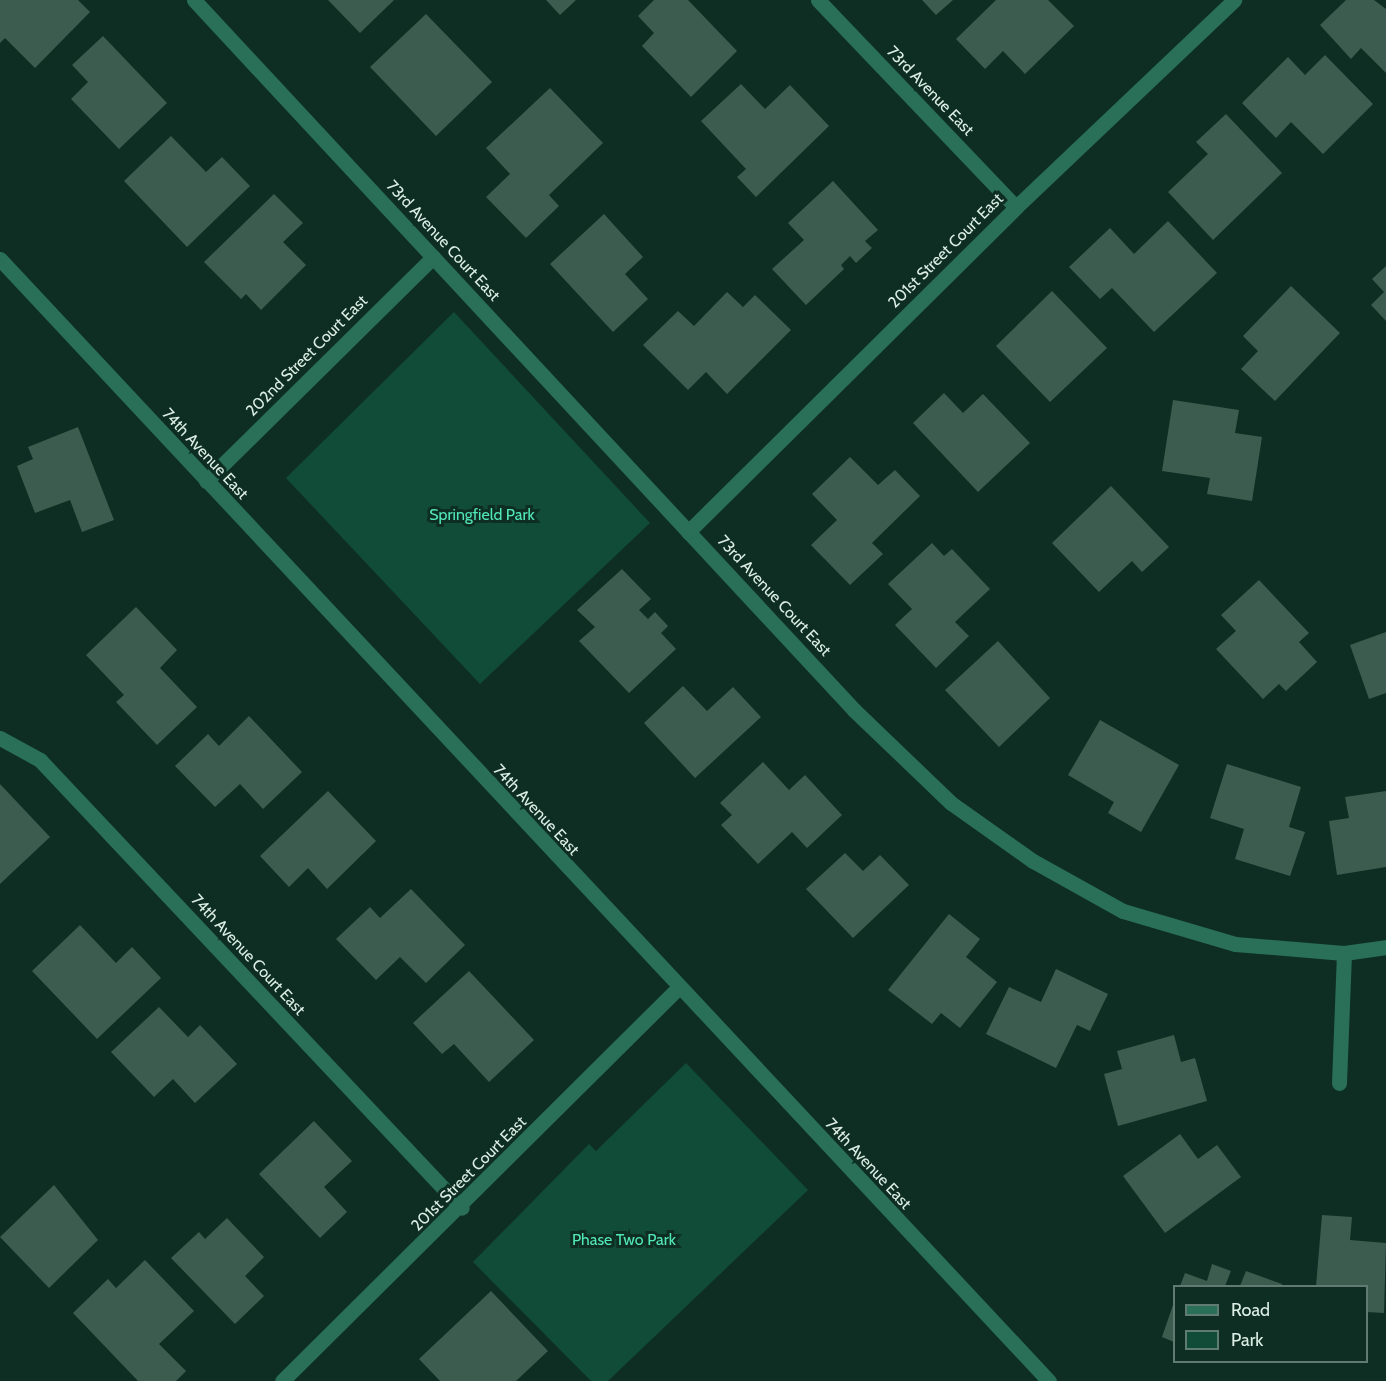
<!DOCTYPE html>
<html>
<head>
<meta charset="utf-8">
<style>
  body { margin:0 }
  #map { position:relative; width:1386px; height:1381px; overflow:hidden; background:#0e2e23; font-family:Cabin,sans-serif }
  div>[style] { position:absolute }
  [style*='--x'] { left:calc(var(--x)*1px); top:calc(var(--y)*1px); width:calc(var(--w)*1px); rotate:calc(var(--a)*1deg) }
  .green>* { inset:0; background:#114c39 }
  .building>* { inset:0; background:#3c5c4f }
  .street>* { height:15px; margin:-7.5px; padding:0 7.5px; transform-origin:7.5px; border-radius:7.5px; background:#2a6f58 }
  span { translate:-50% -50%; white-space:nowrap; text-align:center; line-height:1.15; -webkit-text-stroke:6px #0e2e23; paint-order:stroke }
  .street-label { font-size:16px; color:#dceee6 }
  .park-label { font-size:16px; color:#51e7b7 }
  .legend { position:absolute; left:1173px; top:1285px; width:195px; height:78px; box-sizing:border-box; background:#0e2e23; border:2px solid #607b71; margin:0; padding:8px 10px; list-style:none; font-size:18px; color:#dceee6 }
  .legend li { display:flex; align-items:center; gap:12px; height:30px }
  .legend b { width:30px; border:2px solid #607b71 }
</style>
</head>
<body>
<div id="map">
  <div class="green">
    <div style="clip-path:polygon(454px 312px,650px 523px,480px 684px,286px 478px)"></div>
    <div style="clip-path:polygon(686px 1063px,808px 1190px,608px 1381px,591px 1381px,473px 1262px,589px 1144px,596px 1151px)"></div>
  </div>
  <div class="building">
    <div style="clip-path:polygon(0 0,78px 0,90px 12px,35px 68px,5px 38px,0 43px)"></div>
    <div style="clip-path:polygon(328px 0,394px 0,360px 33px)"></div>
    <div style="clip-path:polygon(546px 0,576px 0,560px 15px)"></div>
    <div style="clip-path:polygon(654px 0,688px 0,737px 51px,691px 97px,642px 46px,654px 33px,638px 16px)"></div>
    <div style="clip-path:polygon(922px 0,953px 0,936px 15px)"></div>
    <div style="clip-path:polygon(996px 0,1048px 0,1074px 26px,1025px 74px,1003px 51px,985px 69px,956px 39px)"></div>
    <div style="clip-path:polygon(1346px 0,1374px 0,1386px 9px,1386px 73px,1361px 48px,1351px 59px,1320px 25px)"></div>
    <div style="clip-path:polygon(426px 14px,492px 82px,436px 136px,370px 67px)"></div>
    <div style="clip-path:polygon(103px 36px,167px 103px,119px 149px,71px 99px,88px 82px,72px 65px)"></div>
    <div style="clip-path:polygon(1325px 55px,1373px 104px,1323px 154px,1291px 122px,1276px 138px,1242px 103px,1288px 57px,1305px 75px)"></div>
    <div style="clip-path:polygon(741px 84px,765px 109px,790px 85px,829px 126px,756px 197px,737px 177px,746px 169px,701px 121px)"></div>
    <div style="clip-path:polygon(550px 88px,603px 143px,549px 195px,559px 206px,526px 238px,486px 197px,510px 174px,486px 148px)"></div>
    <div style="clip-path:polygon(1226px 114px,1282px 173px,1213px 240px,1168px 192px,1208px 154px,1196px 142px)"></div>
    <div style="clip-path:polygon(171px 136px,206px 172px,222px 157px,250px 186px,187px 247px,124px 181px)"></div>
    <div style="clip-path:polygon(833px 181px,878px 230px,865px 241px,872px 248px,856px 263px,850px 256px,841px 265px,844px 269px,806px 305px,772px 269px,804px 240px,788px 223px)"></div>
    <div style="clip-path:polygon(274px 194px,303px 223px,283px 242px,306px 265px,261px 310px,246px 294px,241px 299px,204px 262px)"></div>
    <div style="clip-path:polygon(604px 214px,643px 257px,625px 274px,648px 299px,613px 332px,550px 264px)"></div>
    <div style="clip-path:polygon(1168px 221px,1217px 273px,1154px 332px,1112px 288px,1100px 299px,1069px 267px,1110px 228px,1134px 254px)"></div>
    <div style="clip-path:polygon(1386px 266px,1386px 321px,1371px 305px,1384px 292px,1372px 279px)"></div>
    <div style="clip-path:polygon(1291px 286px,1340px 333px,1275px 401px,1241px 369px,1258px 351px,1243px 336px)"></div>
    <div style="clip-path:polygon(1052px 291px,1107px 348px,1050px 402px,996px 346px)"></div>
    <div style="clip-path:polygon(727px 292px,743px 307px,755px 295px,791px 330px,727px 394px,706px 372px,688px 390px,643px 345px,678px 311px,694px 326px)"></div>
    <div style="clip-path:polygon(944px 393px,963px 413px,983px 394px,1030px 443px,978px 492px,913px 423px)"></div>
    <div style="clip-path:polygon(1173px 400px,1239px 410px,1235px 433px,1262px 437px,1252px 501px,1207px 494px,1210px 478px,1162px 471px)"></div>
    <div style="clip-path:polygon(78px 427px,114px 520px,82px 532px,70px 500px,35px 513px,17px 466px,33px 459px,28px 447px)"></div>
    <div style="clip-path:polygon(850px 457px,878px 485px,895px 470px,920px 496px,872px 543px,883px 554px,850px 585px,811px 545px,837px 520px,812px 494px)"></div>
    <div style="clip-path:polygon(1111px 486px,1169px 547px,1142px 572px,1132px 561px,1099px 592px,1052px 543px)"></div>
    <div style="clip-path:polygon(932px 543px,944px 556px,952px 549px,990px 589px,955px 622px,969px 636px,936px 668px,895px 625px,912px 609px,888px 584px)"></div>
    <div style="clip-path:polygon(622px 569px,651px 599px,639px 610px,648px 619px,655px 612px,668px 626px,661px 633px,676px 649px,629px 693px,579px 641px,595px 627px,577px 610px)"></div>
    <div style="clip-path:polygon(1259px 580px,1309px 633px,1299px 642px,1317px 662px,1286px 691px,1279px 684px,1263px 699px,1216px 649px,1236px 631px,1221px 615px)"></div>
    <div style="clip-path:polygon(136px 607px,177px 650px,160px 668px,197px 707px,157px 745px,116px 702px,124px 695px,86px 655px)"></div>
    <div style="clip-path:polygon(1386px 632px,1386px 693px,1369px 699px,1350px 645px)"></div>
    <div style="clip-path:polygon(998px 641px,1050px 698px,999px 747px,945px 690px)"></div>
    <div style="clip-path:polygon(683px 686px,707px 711px,733px 687px,761px 717px,695px 778px,644px 723px)"></div>
    <div style="clip-path:polygon(249px 716px,302px 772px,263px 809px,240px 784px,215px 807px,175px 766px,208px 734px,219px 746px)"></div>
    <div style="clip-path:polygon(1100px 720px,1179px 765px,1141px 832px,1108px 813px,1114px 802px,1068px 775px)"></div>
    <div style="clip-path:polygon(763px 762px,789px 790px,805px 775px,842px 815px,807px 848px,792px 832px,758px 864px,721px 825px,732px 815px,720px 803px)"></div>
    <div style="clip-path:polygon(1227px 764px,1301px 787px,1289px 827px,1305px 832px,1290px 876px,1235px 859px,1244px 829px,1210px 818px)"></div>
    <div style="clip-path:polygon(0 784px,50px 837px,0 884px)"></div>
    <div style="clip-path:polygon(328px 791px,376px 841px,327px 889px,308px 868px,289px 887px,260px 856px)"></div>
    <div style="clip-path:polygon(1386px 791px,1386px 867px,1337px 875px,1329px 821px,1349px 818px,1345px 797px)"></div>
    <div style="clip-path:polygon(845px 853px,863px 871px,880px 855px,909px 885px,853px 938px,806px 889px)"></div>
    <div style="clip-path:polygon(411px 889px,465px 945px,426px 983px,400px 957px,376px 980px,336px 939px,370px 907px,380px 918px)"></div>
    <div style="clip-path:polygon(949px 914px,980px 939px,966px 957px,997px 982px,960px 1028px,941px 1013px,932px 1024px,888px 990px)"></div>
    <div style="clip-path:polygon(80px 925px,116px 963px,132px 947px,161px 978px,97px 1039px,32px 971px)"></div>
    <div style="clip-path:polygon(1056px 969px,1108px 994px,1090px 1031px,1077px 1025px,1056px 1068px,986px 1034px,1009px 987px,1041px 1002px)"></div>
    <div style="clip-path:polygon(469px 971px,534px 1040px,489px 1082px,454px 1044px,442px 1054px,413px 1023px)"></div>
    <div style="clip-path:polygon(159px 1007px,188px 1037px,200px 1025px,237px 1064px,195px 1103px,173px 1079px,154px 1097px,111px 1052px)"></div>
    <div style="clip-path:polygon(1174px 1035px,1181px 1062px,1195px 1058px,1207px 1101px,1118px 1126px,1104px 1074px,1122px 1069px,1117px 1051px)"></div>
    <div style="clip-path:polygon(314px 1121px,352px 1161px,324px 1187px,347px 1212px,320px 1238px,259px 1174px)"></div>
    <div style="clip-path:polygon(1180px 1134px,1198px 1159px,1217px 1145px,1241px 1177px,1165px 1233px,1123px 1176px)"></div>
    <div style="clip-path:polygon(54px 1185px,98px 1240px,49px 1288px,0 1237px)"></div>
    <div style="clip-path:polygon(1322px 1215px,1352px 1217px,1350px 1240px,1386px 1243px,1384px 1313px,1366px 1312px,1366px 1286px,1316px 1286px)"></div>
    <div style="clip-path:polygon(227px 1218px,264px 1257px,245px 1276px,264px 1296px,235px 1324px,171px 1258px,199px 1232px,205px 1239px)"></div>
    <div style="clip-path:polygon(145px 1260px,194px 1311px,159px 1344px,186px 1371px,176px 1381px,138px 1381px,73px 1313px,108px 1279px,116px 1288px)"></div>
    <div style="clip-path:polygon(1212px 1264px,1231px 1271px,1225px 1286px,1180px 1286px,1185px 1273px,1207px 1281px)"></div>
    <div style="clip-path:polygon(1246px 1271px,1282px 1284px,1281px 1286px,1240px 1286px)"></div>
    <div style="clip-path:polygon(491px 1291px,548px 1351px,516px 1381px,440px 1381px,419px 1359px)"></div>
    <div style="clip-path:polygon(1174px 1302px,1174px 1342px,1162px 1337px)"></div>
  </div>
  <div class="street">
    <div style="--x:194;--y:0;--w:969;--a:47.09"></div>
    <div style="--x:854;--y:710;--w:134;--a:43.8"></div>
    <div style="--x:951;--y:803;--w:100;--a:35.3"></div>
    <div style="--x:1033;--y:861;--w:103;--a:29.1"></div>
    <div style="--x:1123;--y:911;--w:117;--a:16.4"></div>
    <div style="--x:1235;--y:944;--w:109;--a:4.7"></div>
    <div style="--x:1344;--y:953;--w:42;--a:-8.1"></div>
    <div style="--x:818;--y:0;--w:286;--a:46.3"></div>
    <div style="--x:0;--y:259;--w:1536;--a:46.93"></div>
    <div style="--x:206;--y:481;--w:319;--a:-44.6"></div>
    <div style="--x:688;--y:532;--w:462;--a:-44.7"></div>
    <div style="--x:1016;--y:207;--w:301;--a:-43.5"></div>
    <div style="--x:0;--y:738;--w:46;--a:28.8"></div>
    <div style="--x:40;--y:760;--w:615;--a:46.71"></div>
    <div style="--x:1339;--y:1083;--w:130;--a:-87.8"></div>
    <div style="--x:282;--y:1381;--w:558;--a:-44.78"></div>
  </div>
  <div class="street-label">
    <span style="left:930px;top:91px;rotate:46deg">73rd Avenue East</span>
    <span style="left:443px;top:241px;rotate:47deg">73rd Avenue Court East</span>
    <span style="left:946px;top:251px;rotate:-45deg">201st Street Court East</span>
    <span style="left:307px;top:356px;rotate:-45deg">202nd Street Court East</span>
    <span style="left:205px;top:454px;rotate:47deg">74th Avenue East</span>
    <span style="left:774px;top:596px;rotate:47deg">73rd Avenue Court East</span>
    <span style="left:536px;top:810px;rotate:47deg">74th Avenue East</span>
    <span style="left:248px;top:955px;rotate:47deg">74th Avenue Court East</span>
    <span style="left:868px;top:1164px;rotate:47deg">74th Avenue East</span>
    <span style="left:469px;top:1174px;rotate:-45deg">201st Street Court East</span>
  </div>
  <div class="park-label">
    <span style="left:482px;top:515px">Springfield Park</span>
    <span style="left:624px;top:1240px">Phase Two Park</span>
  </div>
  <ul class="legend">
  <li><b style="height:8px;background:#2a6f58"></b>Road</li>
  <li><b style="height:16px;background:#114c39"></b>Park</li>
  </ul>
</div>
</body>
</html>
